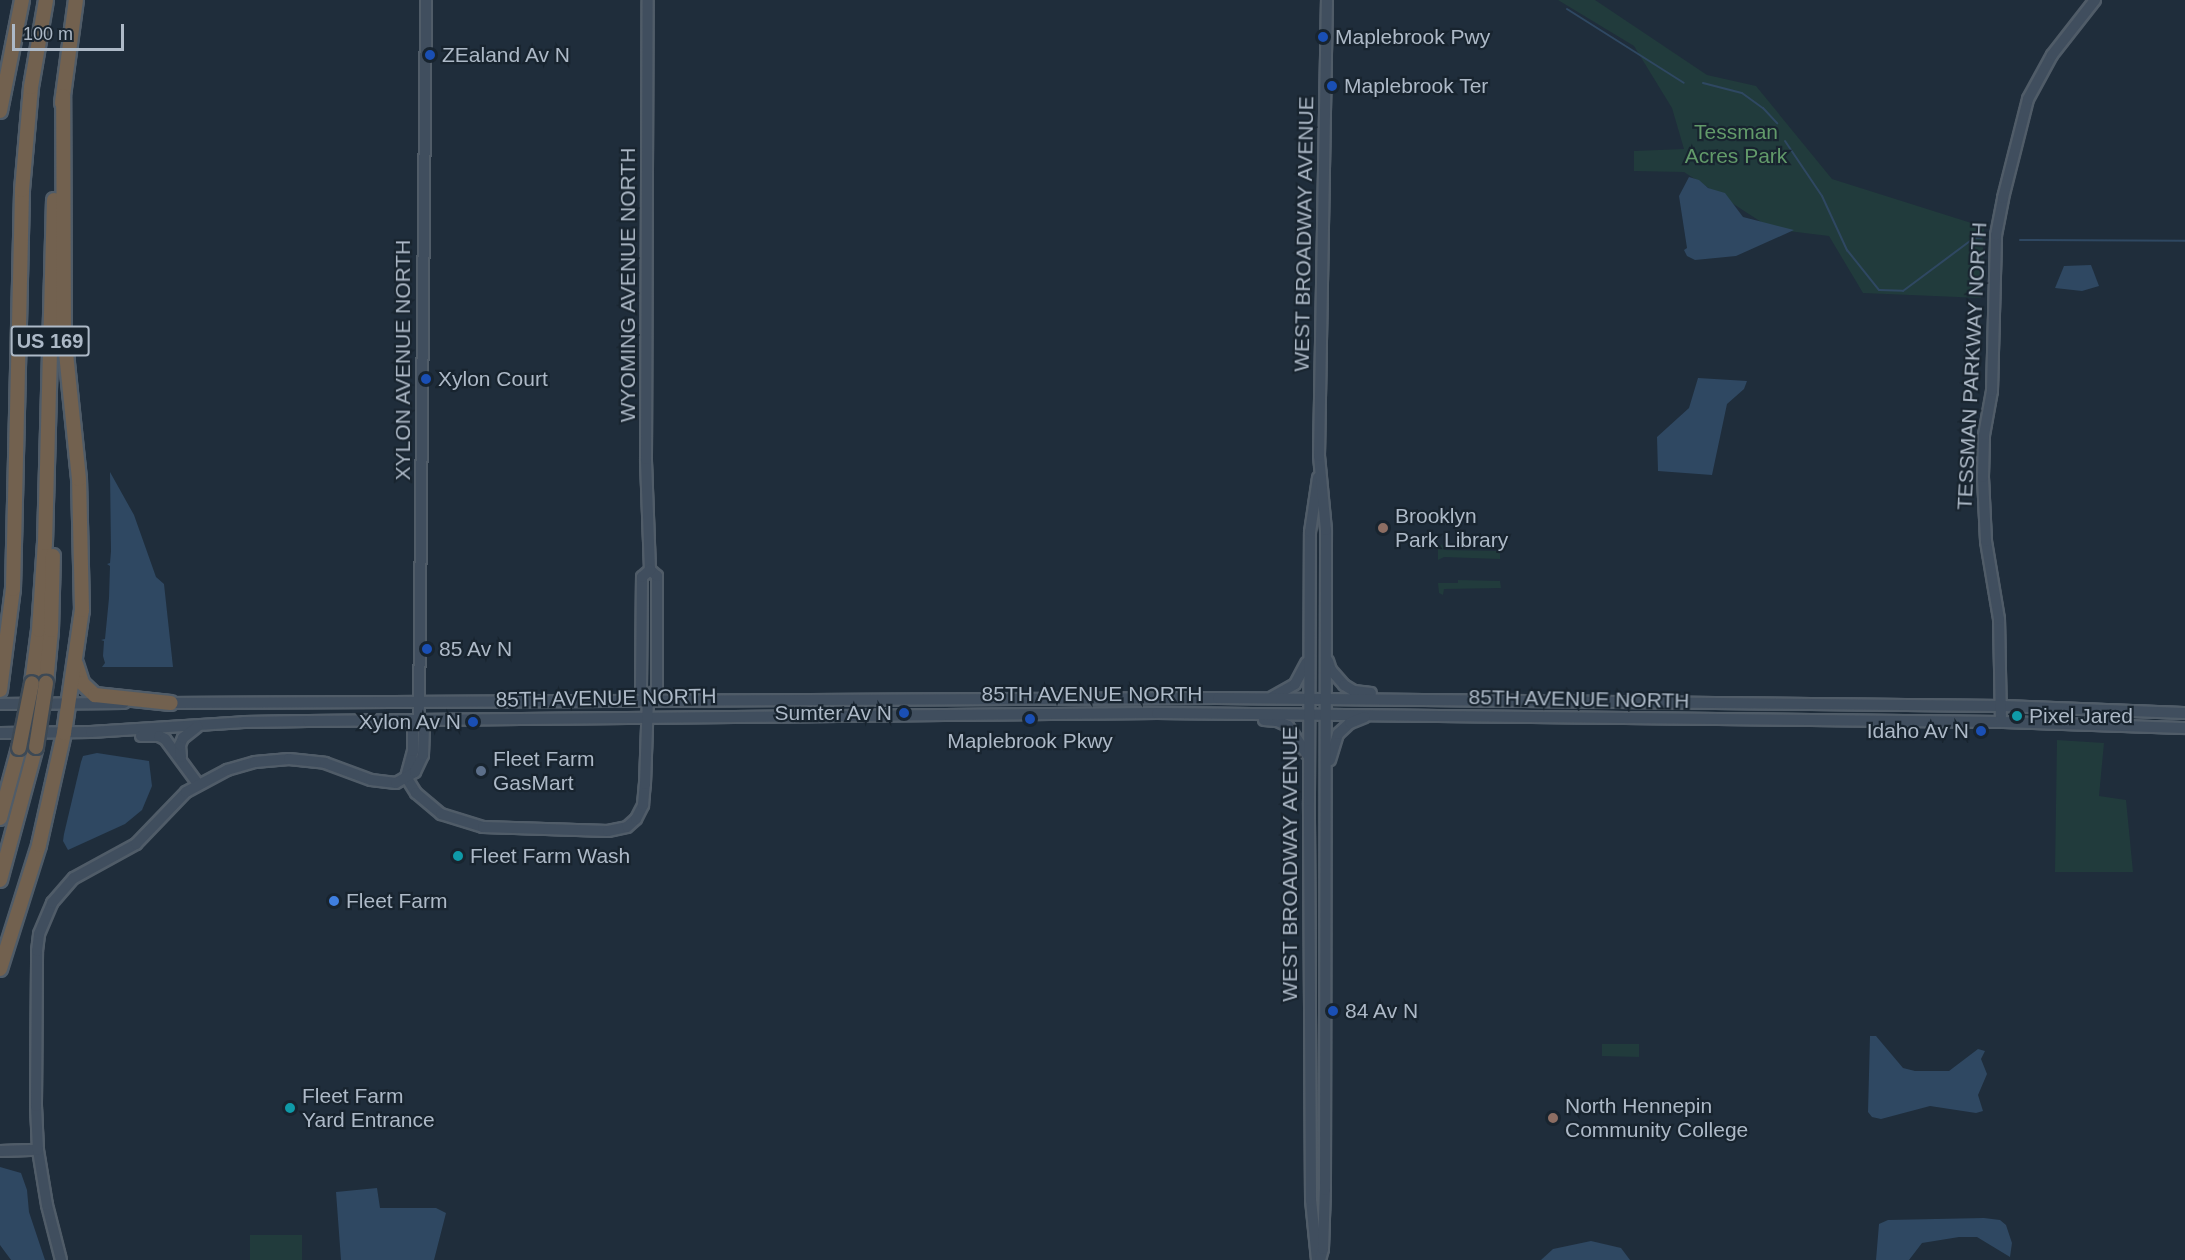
<!DOCTYPE html>
<html>
<head>
<meta charset="utf-8">
<style>
  body { margin:0 }
  #map { position:relative; width:2185px; height:1260px; overflow:hidden; background:#1f2d3b; font-family:Arial,sans-serif }
  div>[style] { position:absolute }
  [style*='--x'] { left:calc(var(--x)*1px); top:calc(var(--y)*1px); width:calc(var(--w)*1px); rotate:calc(var(--a)*1deg) }
  .green>* { inset:0; background:#213b3c }
  .water>* { inset:0; background:#2f4862 }
  .stream>* { height:2px; margin:-1px; padding:0 1px; transform-origin:1px; border-radius:1px; background:#2f4862 }
  .roads { filter:drop-shadow(2px 0 #505c68) drop-shadow(-2px 0 #505c68) drop-shadow(0 2px #505c68) drop-shadow(0 -2px #505c68) }
  .secondary>* { height:10px; margin:-5px; padding:0 5px; transform-origin:5px; border-radius:5px; background:#404e5e }
  .highway>* { height:14px; margin:-7px; padding:0 7px; transform-origin:7px; border-radius:7px; background:#72614f }
  .bridges { filter:drop-shadow(2px 0 #3d4955) drop-shadow(-2px 0 #3d4955) drop-shadow(0 2px #3d4955) drop-shadow(0 -2px #3d4955) }
  .highway-bridge>* { height:14px; margin:-7px; padding:0 7px; transform-origin:7px; border-radius:7px; background:#72614f }
  .dots>* { width:16px; height:16px; translate:-50% -50%; box-sizing:border-box; border:3px solid #18242f; border-radius:50% }
  span { translate:-50% -50%; white-space:nowrap; text-align:center; line-height:1.15; -webkit-text-stroke:4.5px #18242f; paint-order:stroke }
  .shield-label span { padding:2px 4px; background:#18242f; border:2px solid; border-radius:4px; -webkit-text-stroke-width:0 }
  .shield-label { font-size:20px; color:#adb9c7; font-weight:700 }
  .poi-label { font-size:21px; color:#adb9c7 }
  .left { translate:0 -50%; text-align:left }
  .right { translate:-100% -50%; text-align:right }
  .park-label { font-size:21px; color:#629a6a }
  .street-label { font-size:21px; color:#adb9c7 }
  .scale { position:absolute; left:12px; top:24px; width:112px; height:27px; box-sizing:border-box; border:3px solid #adb9c7; border-top:0; padding-left:8px; font-size:18px; line-height:21px; white-space:nowrap; color:#adb9c7; -webkit-text-stroke:4px #18242f; paint-order:stroke }
</style>
</head>
<body>
<div id="map">
  <div class="green">
    <div style="clip-path:polygon(1558px 0,1595px 0,1707px 75px,1756px 86px,1832px 179px,1984px 227px,1981px 298px,1863px 293px,1829px 236px,1772px 229px,1684px 172px,1634px 171px,1634px 151px,1684px 149px,1672px 108px,1634px 46px)"></div>
    <div style="clip-path:polygon(1442px 544px,1444px 550px,1500px 551px,1500px 559px,1444px 557px,1438px 560px,1438px 548px)"></div>
    <div style="clip-path:polygon(1458px 580px,1500px 581px,1501px 588px,1444px 589px,1443px 595px,1439px 593px,1438px 583px,1458px 583px)"></div>
    <div style="clip-path:polygon(2057px 740px,2104px 743px,2099px 796px,2126px 800px,2133px 872px,2055px 872px)"></div>
    <div style="clip-path:polygon(1602px 1044px,1639px 1044px,1639px 1057px,1602px 1056px)"></div>
    <div style="clip-path:polygon(250px 1235px,302px 1235px,302px 1260px,250px 1260px)"></div>
  </div>
  <div class="water">
    <div style="clip-path:polygon(1689px 177px,1699px 180px,1708px 188px,1725px 193px,1743px 217px,1794px 230px,1736px 256px,1695px 260px,1687px 256px,1684px 250px,1687px 248px,1679px 196px)"></div>
    <div style="clip-path:polygon(2091px 265px,2099px 286px,2082px 291px,2055px 288px,2064px 266px)"></div>
    <div style="clip-path:polygon(1698px 378px,1747px 381px,1744px 389px,1727px 404px,1712px 475px,1658px 471px,1657px 437px,1689px 408px)"></div>
    <div style="clip-path:polygon(110px 472px,134px 515px,156px 577px,164px 584px,173px 667px,102px 667px,105px 663px,103px 656px,104px 641px,101px 640px,105px 639px,109px 598px,110px 566px,107px 564px,110px 563px,111px 551px)"></div>
    <div style="clip-path:polygon(97px 753px,149px 761px,152px 786px,142px 810px,125px 824px,68px 850px,63px 841px,64px 834px,81px 762px,83px 756px)"></div>
    <div style="clip-path:polygon(1870px 1036px,1876px 1036px,1903px 1068px,1915px 1071px,1949px 1071px,1978px 1049px,1985px 1051px,1981px 1059px,1987px 1074px,1978px 1095px,1983px 1111px,1976px 1113px,1930px 1106px,1881px 1119px,1872px 1117px,1868px 1112px)"></div>
    <div style="clip-path:polygon(0 1167px,21px 1173px,27px 1190px,29px 1212px,45px 1260px,11px 1260px,0 1245px)"></div>
    <div style="clip-path:polygon(377px 1188px,380px 1208px,436px 1208px,446px 1213px,434px 1260px,341px 1260px,336px 1192px)"></div>
    <div style="clip-path:polygon(1984px 1218px,2000px 1220px,2006px 1225px,2012px 1243px,2010px 1257px,1977px 1237px,1959px 1237px,1922px 1243px,1909px 1260px,1876px 1260px,1879px 1224px,1888px 1220px)"></div>
    <div style="clip-path:polygon(1591px 1241px,1621px 1248px,1630px 1260px,1541px 1260px,1553px 1249px)"></div>
  </div>
  <div class="stream">
    <div style="--x:1567;--y:9;--w:138;--a:32.3"></div>
    <div style="--x:1703;--y:83;--w:40;--a:14.4"></div>
    <div style="--x:1742;--y:93;--w:26;--a:36"></div>
    <div style="--x:1763;--y:108;--w:21;--a:47"></div>
    <div style="--x:1785;--y:141;--w:66;--a:56.1"></div>
    <div style="--x:1822;--y:196;--w:60;--a:65.2"></div>
    <div style="--x:1847;--y:250;--w:51;--a:51.3"></div>
    <div style="--x:1879;--y:290;--w:24;--a:2"></div>
    <div style="--x:1903;--y:291;--w:89;--a:-36.7"></div>
    <div style="--x:1974;--y:238;--w:7;--a:0"></div>
    <div style="--x:2020;--y:240;--w:165;--a:0.3"></div>
  </div>
  <div class="roads">
    <div class="secondary">
      <div style="--x:1328;--y:661;--w:9;--a:72"></div>
      <div style="--x:1331;--y:670;--w:20;--a:49"></div>
      <div style="--x:1344;--y:685;--w:12;--a:31"></div>
      <div style="--x:1354;--y:691;--w:17;--a:7"></div>
      <div style="--x:1272;--y:697;--w:26;--a:-29"></div>
      <div style="--x:1295;--y:684;--w:24;--a:-62"></div>
      <div style="--x:648;--y:700;--w:14;--a:-51"></div>
      <div style="--x:657;--y:689;--w:113;--a:-90"></div>
      <div style="--x:657;--y:576;--w:9;--a:-139"></div>
      <div style="--x:650;--y:570;--w:111;--a:-92.1"></div>
      <div style="--x:646;--y:459;--w:459;--a:-89.8"></div>
      <div style="--x:164;--y:703;--w:1054;--a:-0.27"></div>
      <div style="--x:1218;--y:698;--w:784;--a:0.58"></div>
      <div style="--x:2002;--y:706;--w:183;--a:2.2"></div>
      <div style="--x:0;--y:704;--w:124;--a:-0.5"></div>
      <div style="--x:1264;--y:720;--w:13;--a:4"></div>
      <div style="--x:1277;--y:721;--w:12;--a:24"></div>
      <div style="--x:1288;--y:726;--w:34;--a:56"></div>
      <div style="--x:2001;--y:722;--w:103;--a:-91.1"></div>
      <div style="--x:1999;--y:619;--w:79;--a:-99.5"></div>
      <div style="--x:1986;--y:541;--w:64;--a:-92.7"></div>
      <div style="--x:1983;--y:477;--w:42;--a:-88.6"></div>
      <div style="--x:1984;--y:435;--w:45;--a:-79.7"></div>
      <div style="--x:1992;--y:391;--w:156;--a:-88.5"></div>
      <div style="--x:1996;--y:235;--w:38;--a:-79"></div>
      <div style="--x:2003;--y:198;--w:102;--a:-75.8"></div>
      <div style="--x:2028;--y:99;--w:50;--a:-61.4"></div>
      <div style="--x:2052;--y:55;--w:70;--a:-52"></div>
      <div style="--x:0;--y:733;--w:91;--a:-0.6"></div>
      <div style="--x:91;--y:732;--w:153;--a:-3.7"></div>
      <div style="--x:244;--y:722;--w:64;--a:-0.9"></div>
      <div style="--x:308;--y:721;--w:849;--a:-0.54"></div>
      <div style="--x:1157;--y:713;--w:844;--a:0.61"></div>
      <div style="--x:2001;--y:722;--w:184;--a:1.9"></div>
      <div style="--x:141;--y:736;--w:18;--a:0"></div>
      <div style="--x:159;--y:736;--w:7;--a:27"></div>
      <div style="--x:165;--y:739;--w:56;--a:53.7"></div>
      <div style="--x:181;--y:757;--w:12;--a:-95"></div>
      <div style="--x:180;--y:745;--w:8;--a:-67"></div>
      <div style="--x:183;--y:738;--w:18;--a:-38"></div>
      <div style="--x:1330;--y:760;--w:27;--a:-73"></div>
      <div style="--x:1338;--y:734;--w:16;--a:-43"></div>
      <div style="--x:1350;--y:723;--w:16;--a:-22"></div>
      <div style="--x:406;--y:777;--w:19;--a:58"></div>
      <div style="--x:416;--y:793;--w:33;--a:40"></div>
      <div style="--x:441;--y:814;--w:44;--a:17.2"></div>
      <div style="--x:483;--y:827;--w:125;--a:1.8"></div>
      <div style="--x:608;--y:831;--w:19;--a:-12"></div>
      <div style="--x:627;--y:827;--w:12;--a:-42"></div>
      <div style="--x:636;--y:819;--w:16;--a:-63"></div>
      <div style="--x:643;--y:805;--w:21;--a:-85"></div>
      <div style="--x:645;--y:784;--w:84;--a:-88"></div>
      <div style="--x:648;--y:700;--w:13;--a:-122"></div>
      <div style="--x:641;--y:689;--w:112;--a:-89.5"></div>
      <div style="--x:642;--y:577;--w:11;--a:-41"></div>
      <div style="--x:406;--y:777;--w:27;--a:-75"></div>
      <div style="--x:413;--y:751;--w:21;--a:-90"></div>
      <div style="--x:413;--y:730;--w:13;--a:-61"></div>
      <div style="--x:0;--y:1151;--w:38;--a:-2"></div>
      <div style="--x:61;--y:1260;--w:57;--a:-104.3"></div>
      <div style="--x:47;--y:1205;--w:56;--a:-99.3"></div>
      <div style="--x:38;--y:1150;--w:44;--a:-92.6"></div>
      <div style="--x:36;--y:1106;--w:155;--a:-89.6"></div>
      <div style="--x:37;--y:951;--w:17;--a:-83"></div>
      <div style="--x:39;--y:934;--w:34;--a:-67"></div>
      <div style="--x:52;--y:903;--w:33;--a:-49"></div>
      <div style="--x:74;--y:878;--w:71;--a:-28.7"></div>
      <div style="--x:136;--y:844;--w:72;--a:-46.1"></div>
      <div style="--x:186;--y:792;--w:47;--a:-28.2"></div>
      <div style="--x:227;--y:770;--w:29;--a:-16"></div>
      <div style="--x:255;--y:762;--w:34;--a:-5"></div>
      <div style="--x:289;--y:759;--w:36;--a:6"></div>
      <div style="--x:325;--y:763;--w:49;--a:20.3"></div>
      <div style="--x:371;--y:780;--w:25;--a:7"></div>
      <div style="--x:396;--y:783;--w:22;--a:-30"></div>
      <div style="--x:415;--y:772;--w:19;--a:-65"></div>
      <div style="--x:423;--y:755;--w:25;--a:-88"></div>
      <div style="--x:424;--y:730;--w:12;--a:-114"></div>
      <div style="--x:419;--y:719;--w:719;--a:-89.44"></div>
      <div style="--x:1317;--y:1260;--w:60;--a:-95.7"></div>
      <div style="--x:1311;--y:1200;--w:399;--a:-90.3"></div>
      <div style="--x:1309;--y:801;--w:269;--a:-89.8"></div>
      <div style="--x:1310;--y:532;--w:55;--a:-81.6"></div>
      <div style="--x:1320;--y:1260;--w:11;--a:-75"></div>
      <div style="--x:1323;--y:1249;--w:59;--a:-88.1"></div>
      <div style="--x:1325;--y:1190;--w:660;--a:-89.91"></div>
      <div style="--x:1326;--y:530;--w:74;--a:-95.4"></div>
      <div style="--x:1319;--y:456;--w:456;--a:-89"></div>
    </div>
    <div class="highway">
      <div style="--x:62;--y:103;--w:104;--a:-82.3"></div>
      <div style="--x:0;--y:111;--w:113;--a:-78.8"></div>
      <div style="--x:76;--y:664;--w:20;--a:72"></div>
      <div style="--x:82;--y:683;--w:18;--a:43"></div>
      <div style="--x:95;--y:695;--w:76;--a:6"></div>
      <div style="--x:32;--y:683;--w:53;--a:-82.5"></div>
      <div style="--x:39;--y:630;--w:87;--a:-86.1"></div>
      <div style="--x:45;--y:543;--w:343;--a:-88.5"></div>
      <div style="--x:46;--y:683;--w:53;--a:-84.6"></div>
      <div style="--x:51;--y:630;--w:74;--a:-88.5"></div>
      <div style="--x:0;--y:690;--w:102;--a:-82.7"></div>
      <div style="--x:13;--y:589;--w:399;--a:-88.7"></div>
      <div style="--x:22;--y:190;--w:103;--a:-85"></div>
      <div style="--x:31;--y:87;--w:88;--a:-80.2"></div>
      <div style="--x:0;--y:818;--w:73;--a:-74.8"></div>
      <div style="--x:0;--y:880;--w:138;--a:-74.9"></div>
      <div style="--x:0;--y:969;--w:130;--a:-72.5"></div>
      <div style="--x:39;--y:845;--w:115;--a:-77.4"></div>
      <div style="--x:64;--y:733;--w:124;--a:-81.7"></div>
      <div style="--x:82;--y:610;--w:131;--a:-91.3"></div>
      <div style="--x:79;--y:479;--w:147;--a:-95.9"></div>
      <div style="--x:64;--y:333;--w:237;--a:-90.2"></div>
    </div>
  </div>
  <div class="bridges">
    <div class="highway-bridge">
      <div style="--x:36;--y:747;--w:65;--a:-81.1"></div>
      <div style="--x:19;--y:748;--w:66;--a:-78.7"></div>
    </div>
  </div>
  <div class="dots">
    <div style="left:1323px;top:37px;background:#1a4fb4"></div>
    <div style="left:430px;top:55px;background:#1a4fb4"></div>
    <div style="left:1332px;top:86px;background:#1a4fb4"></div>
    <div style="left:426px;top:379px;background:#1a4fb4"></div>
    <div style="left:1383px;top:528px;background:#8d6e63"></div>
    <div style="left:427px;top:649px;background:#1a4fb4"></div>
    <div style="left:904px;top:713px;background:#1a4fb4"></div>
    <div style="left:2017px;top:716px;background:#0f9aa8"></div>
    <div style="left:1030px;top:719px;background:#1a4fb4"></div>
    <div style="left:473px;top:722px;background:#1a4fb4"></div>
    <div style="left:1981px;top:731px;background:#1a4fb4"></div>
    <div style="left:481px;top:771px;background:#5c6f8a"></div>
    <div style="left:458px;top:856px;background:#0f9aa8"></div>
    <div style="left:334px;top:901px;background:#3f7fe0"></div>
    <div style="left:1333px;top:1011px;background:#1a4fb4"></div>
    <div style="left:290px;top:1108px;background:#0f9aa8"></div>
    <div style="left:1553px;top:1118px;background:#8d6e63"></div>
  </div>
  <div class="shield-label">
    <span style="left:50px;top:341px">US 169</span>
  </div>
  <div class="poi-label">
    <span class="left" style="left:1335px;top:37px">Maplebrook Pwy</span>
    <span class="left" style="left:442px;top:55px">ZEaland Av N</span>
    <span class="left" style="left:1344px;top:86px">Maplebrook Ter</span>
    <span class="left" style="left:438px;top:379px">Xylon Court</span>
    <span class="left" style="left:1395px;top:528px">Brooklyn<br>Park Library</span>
    <span class="left" style="left:439px;top:649px">85 Av N</span>
    <span class="right" style="left:892px;top:713px">Sumter Av N</span>
    <span class="left" style="left:2029px;top:716px">Pixel Jared</span>
    <span class="right" style="left:461px;top:722px">Xylon Av N</span>
    <span class="right" style="left:1969px;top:731px">Idaho Av N</span>
    <span style="left:1030px;top:741px">Maplebrook Pkwy</span>
    <span class="left" style="left:493px;top:771px">Fleet Farm<br>GasMart</span>
    <span class="left" style="left:470px;top:856px">Fleet Farm Wash</span>
    <span class="left" style="left:346px;top:901px">Fleet Farm</span>
    <span class="left" style="left:1345px;top:1011px">84 Av N</span>
    <span class="left" style="left:302px;top:1108px">Fleet Farm<br>Yard Entrance</span>
    <span class="left" style="left:1565px;top:1118px">North Hennepin<br>Community College</span>
  </div>
  <div class="park-label">
    <span style="left:1736px;top:144px">Tessman<br>Acres Park</span>
  </div>
  <div class="street-label">
    <span style="left:1304px;top:234px;rotate:-89deg">WEST BROADWAY AVENUE</span>
    <span style="left:628px;top:285px;rotate:-90deg">WYOMING AVENUE NORTH</span>
    <span style="left:403px;top:360px;rotate:-90deg">XYLON AVENUE NORTH</span>
    <span style="left:1972px;top:366px;rotate:-87deg">TESSMAN PARKWAY NORTH</span>
    <span style="left:1092px;top:694px">85TH AVENUE NORTH</span>
    <span style="left:606px;top:698px;rotate:-1deg">85TH AVENUE NORTH</span>
    <span style="left:1579px;top:699px;rotate:1deg">85TH AVENUE NORTH</span>
    <span style="left:1290px;top:864px;rotate:-90deg">WEST BROADWAY AVENUE</span>
  </div>
  <div class="scale">100 m</div>
</div>
</body>
</html>
